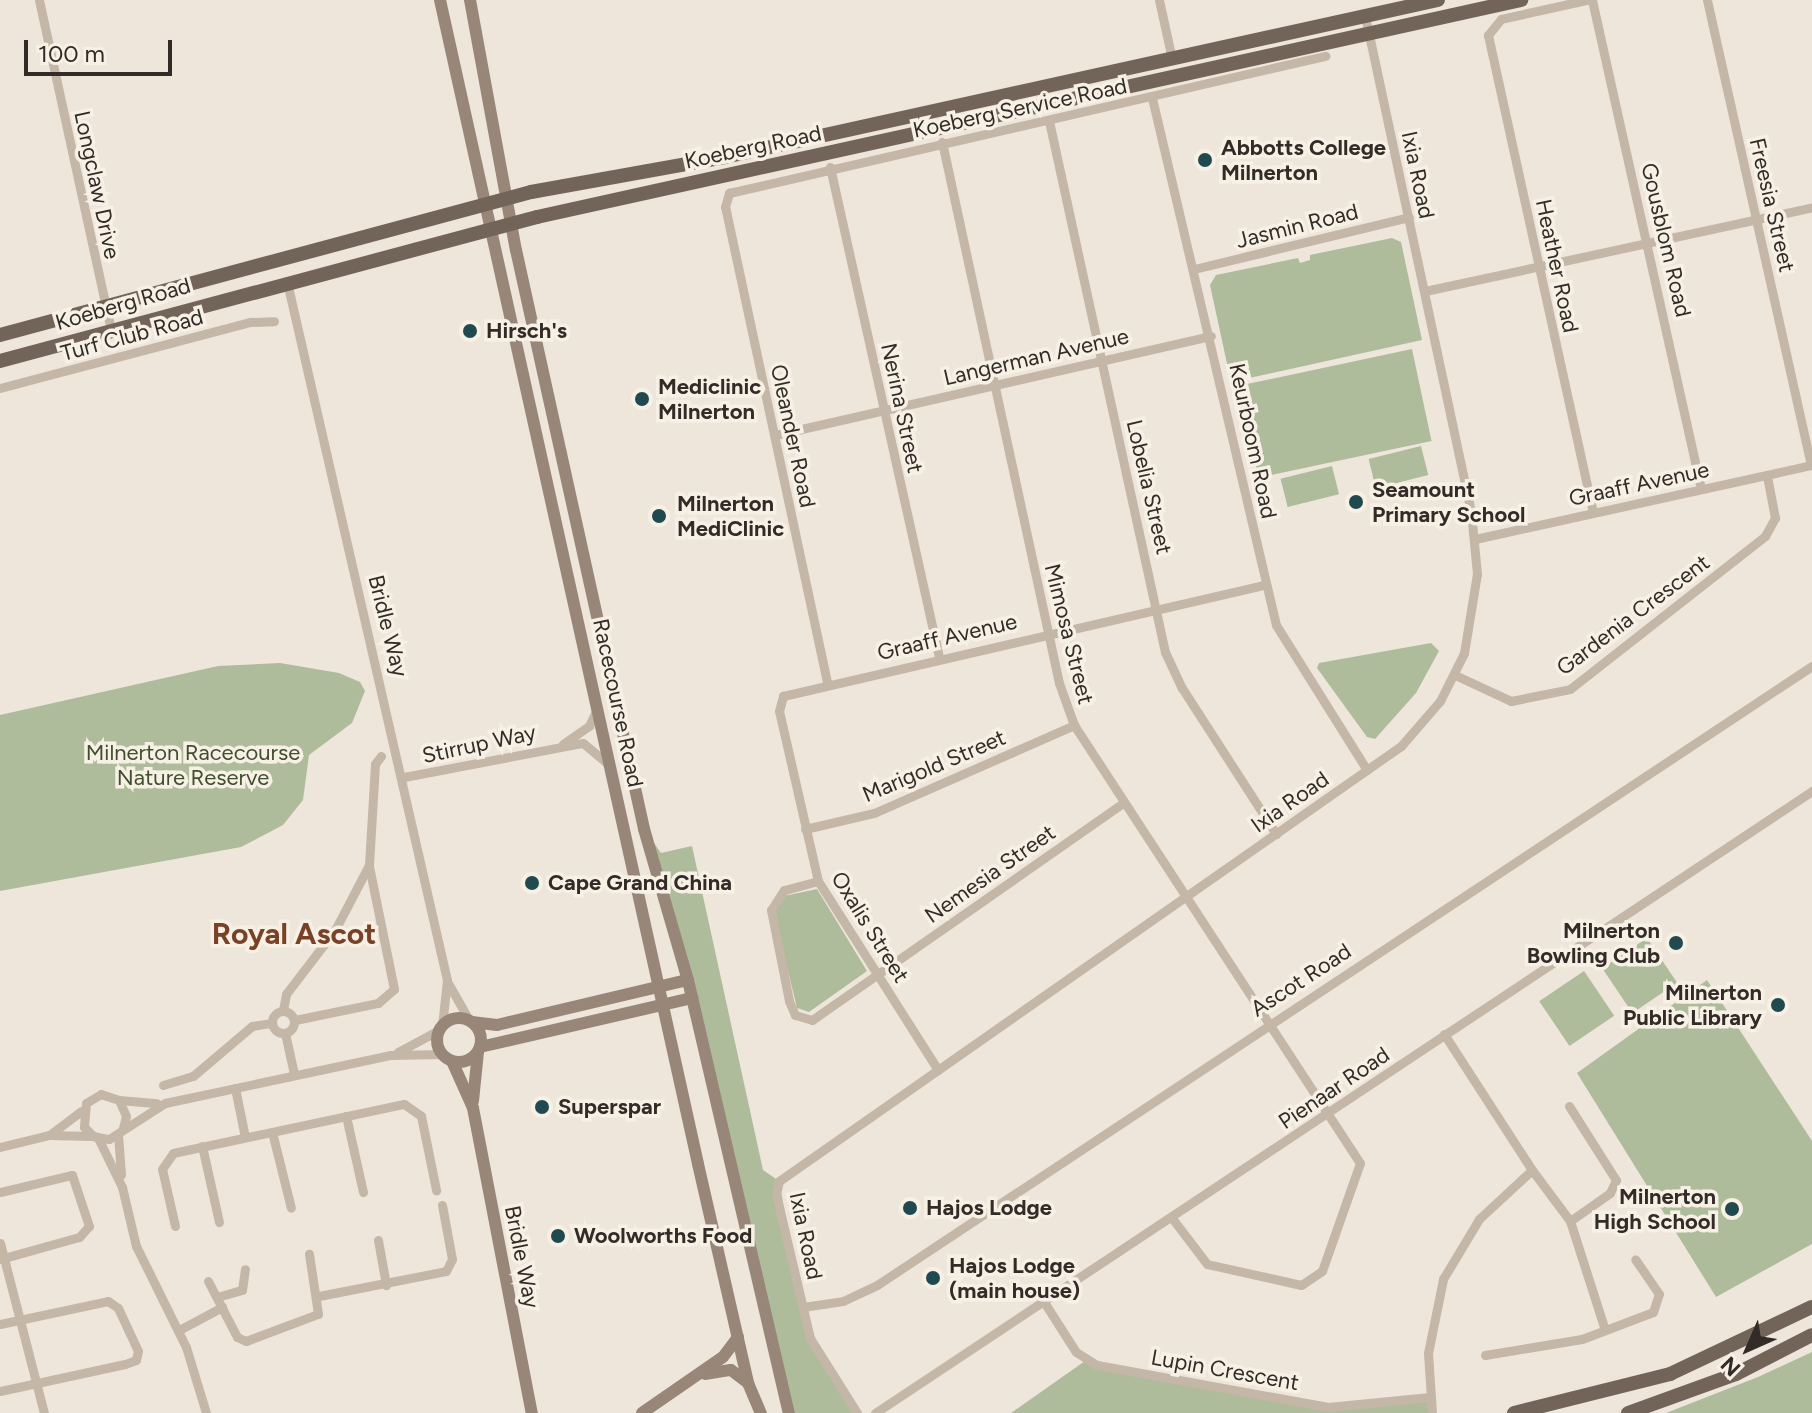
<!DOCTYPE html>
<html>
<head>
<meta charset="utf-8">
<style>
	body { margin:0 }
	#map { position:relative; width:1812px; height:1413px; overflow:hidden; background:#eee6da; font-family:Figtree,sans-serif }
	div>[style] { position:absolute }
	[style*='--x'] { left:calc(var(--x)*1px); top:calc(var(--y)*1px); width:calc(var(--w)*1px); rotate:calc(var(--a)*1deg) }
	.green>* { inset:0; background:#aebc9b; transform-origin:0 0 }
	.street>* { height:9px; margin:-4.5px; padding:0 4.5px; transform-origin:4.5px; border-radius:4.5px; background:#c5b7a7 }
	.street>.ring { margin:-4.5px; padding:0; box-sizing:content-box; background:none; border:9px solid #c5b7a7; border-radius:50% }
	.secondary>* { height:12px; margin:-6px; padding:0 6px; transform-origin:6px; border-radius:6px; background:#988779 }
	.secondary>.ring { margin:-6px; padding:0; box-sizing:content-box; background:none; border:12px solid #988779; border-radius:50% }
	.primary>* { height:14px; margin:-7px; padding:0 7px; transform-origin:7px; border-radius:7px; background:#736459 }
	.dots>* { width:22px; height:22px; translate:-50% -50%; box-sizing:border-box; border:4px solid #f7f0e5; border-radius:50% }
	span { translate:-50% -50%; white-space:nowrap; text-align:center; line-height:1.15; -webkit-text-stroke:7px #f7f0e5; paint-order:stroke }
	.street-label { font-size:22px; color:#322b27 }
	.poi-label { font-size:22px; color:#322b27; font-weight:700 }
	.left { translate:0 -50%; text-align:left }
	.right { translate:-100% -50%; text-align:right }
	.park-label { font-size:22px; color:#3f4e2d }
	.district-label { font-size:30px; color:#794228; font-weight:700 }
	.north { position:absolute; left:1708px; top:1309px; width:80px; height:80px; -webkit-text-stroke:6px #f7f0e5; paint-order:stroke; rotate:225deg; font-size:22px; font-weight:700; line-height:32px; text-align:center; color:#322b27 }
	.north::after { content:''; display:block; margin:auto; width:28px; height:36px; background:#322b27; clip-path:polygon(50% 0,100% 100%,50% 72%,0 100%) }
	.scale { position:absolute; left:24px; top:40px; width:148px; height:36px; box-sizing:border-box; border:4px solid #322b27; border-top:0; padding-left:10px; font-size:24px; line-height:28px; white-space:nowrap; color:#322b27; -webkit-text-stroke:6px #f7f0e5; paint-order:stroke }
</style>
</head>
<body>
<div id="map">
	<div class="green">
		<i style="clip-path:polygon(1392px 238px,1401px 242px,1422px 340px,1231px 382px,1210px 285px,1216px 275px,1298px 258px,1300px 263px,1310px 260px,1310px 255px)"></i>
		<i style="left:1412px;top:349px;width:94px;height:177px;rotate:78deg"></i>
		<i style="left:1421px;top:446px;width:30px;height:54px;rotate:76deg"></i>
		<i style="left:1332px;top:466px;width:29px;height:53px;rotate:76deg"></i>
		<i style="clip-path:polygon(1431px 643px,1439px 651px,1416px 693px,1375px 739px,1367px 737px,1317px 668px,1319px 663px)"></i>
		<i style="clip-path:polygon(280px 663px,339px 673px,360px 682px,365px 691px,352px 723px,309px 755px,303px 800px,283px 825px,241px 847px,0 891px,0 715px,218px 666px)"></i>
		<i style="clip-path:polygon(644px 829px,661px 853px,692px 846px,763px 1170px,779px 1181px,806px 1325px,857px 1413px,789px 1413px)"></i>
		<i style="clip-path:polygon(817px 889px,867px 971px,809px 1012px,797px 1008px,774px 914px,784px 896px)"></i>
		<i style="left:1647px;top:938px;width:54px;height:54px;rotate:56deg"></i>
		<i style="left:1584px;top:971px;width:54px;height:54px;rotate:56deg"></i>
		<i style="clip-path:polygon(1707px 980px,1812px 1141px,1812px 1244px,1716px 1297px,1577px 1073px)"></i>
		<i style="clip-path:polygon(1812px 1352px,1812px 1413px,1666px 1413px,1758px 1377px)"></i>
		<i style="clip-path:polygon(1085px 1361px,1329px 1407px,1430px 1397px,1432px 1413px,1011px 1413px)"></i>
	</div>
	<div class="street">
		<i style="--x:39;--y:0;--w:338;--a:77.7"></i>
		<i style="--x:1159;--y:0;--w:60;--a:77.6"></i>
		<i style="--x:1586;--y:0;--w:87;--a:167.4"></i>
		<i style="--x:1501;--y:19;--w:21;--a:129"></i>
		<i style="--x:1488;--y:35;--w:488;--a:77.6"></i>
		<i style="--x:1592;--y:0;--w:501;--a:77.43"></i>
		<i style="--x:1707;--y:0;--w:476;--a:77.4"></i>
		<i style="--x:1152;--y:98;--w:541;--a:76.76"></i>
		<i style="--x:1276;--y:625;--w:171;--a:57.9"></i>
		<i style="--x:1049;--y:121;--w:544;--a:77.68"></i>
		<i style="--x:1165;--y:652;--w:40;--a:65"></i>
		<i style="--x:1182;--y:688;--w:174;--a:57.2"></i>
		<i style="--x:942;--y:142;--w:554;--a:77.8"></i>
		<i style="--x:1059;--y:683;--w:45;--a:70.3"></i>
		<i style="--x:1074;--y:725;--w:523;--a:56.86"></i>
		<i style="--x:1360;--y:1163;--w:114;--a:109.4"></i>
		<i style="--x:1322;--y:1271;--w:25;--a:146"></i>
		<i style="--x:1301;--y:1285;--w:96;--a:-167.4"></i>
		<i style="--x:1207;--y:1264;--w:58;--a:-127.3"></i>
		<i style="--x:830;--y:167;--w:502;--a:77.46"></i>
		<i style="--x:1194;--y:269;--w:221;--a:-13.6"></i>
		<i style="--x:287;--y:282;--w:716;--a:77.09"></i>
		<i style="--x:447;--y:980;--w:46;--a:96.2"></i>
		<i style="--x:1425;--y:291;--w:396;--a:-12.2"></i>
		<i style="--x:0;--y:388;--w:259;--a:-14.8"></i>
		<i style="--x:250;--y:322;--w:24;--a:-2"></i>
		<i style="--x:775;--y:435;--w:447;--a:-12.8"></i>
		<i style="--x:1475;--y:539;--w:345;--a:-12.4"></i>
		<i style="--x:1455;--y:675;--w:62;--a:24.9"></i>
		<i style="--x:1511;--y:701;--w:60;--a:-11.5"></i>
		<i style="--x:1570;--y:689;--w:248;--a:-38.1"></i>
		<i style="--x:1765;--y:536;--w:21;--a:-61"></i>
		<i style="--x:1775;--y:518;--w:43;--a:-100.8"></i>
		<i style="--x:827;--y:682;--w:486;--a:-102.1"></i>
		<i style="--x:725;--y:207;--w:15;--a:-74"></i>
		<i style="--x:729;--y:193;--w:612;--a:-12.95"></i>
		<i style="--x:563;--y:744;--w:32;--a:-35"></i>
		<i style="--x:589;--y:726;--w:17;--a:-65"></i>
		<i style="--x:404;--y:777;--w:182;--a:-10.8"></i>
		<i style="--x:583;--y:743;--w:33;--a:40"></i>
		<i style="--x:805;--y:829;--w:71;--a:-13.1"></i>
		<i style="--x:874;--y:813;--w:219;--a:-23.7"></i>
		<i style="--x:818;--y:881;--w:35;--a:165"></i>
		<i style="--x:784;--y:890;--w:24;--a:123"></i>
		<i style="--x:771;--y:910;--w:93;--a:78.8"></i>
		<i style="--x:789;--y:1001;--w:15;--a:67"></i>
		<i style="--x:795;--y:1015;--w:18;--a:16"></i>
		<i style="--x:812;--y:1020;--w:379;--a:-34.9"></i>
		<i style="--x:448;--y:983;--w:43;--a:60.4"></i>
		<i style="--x:283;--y:1010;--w:16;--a:-79"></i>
		<i style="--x:286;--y:994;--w:81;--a:-52.6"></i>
		<i style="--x:335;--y:930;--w:73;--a:-62.4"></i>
		<i style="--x:369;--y:865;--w:101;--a:-86.6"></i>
		<i style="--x:375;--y:764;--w:10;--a:-53"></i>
		<i class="ring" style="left:272px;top:1011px;width:13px;height:13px"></i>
		<i style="--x:295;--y:1020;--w:85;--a:-11.6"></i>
		<i style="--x:378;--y:1003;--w:21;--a:-41"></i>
		<i style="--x:394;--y:989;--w:126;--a:-101.5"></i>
		<i style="--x:285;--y:1033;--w:42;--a:77.6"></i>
		<i style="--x:398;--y:1052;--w:47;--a:-28.2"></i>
		<i style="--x:938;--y:1070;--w:224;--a:-122.4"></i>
		<i style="--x:818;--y:881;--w:174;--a:-102.9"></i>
		<i style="--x:779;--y:711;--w:16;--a:-75"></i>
		<i style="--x:783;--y:696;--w:495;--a:-13"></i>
		<i style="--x:163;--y:1085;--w:31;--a:-17"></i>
		<i style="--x:193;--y:1076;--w:77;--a:-40.3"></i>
		<i style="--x:252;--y:1026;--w:20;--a:-9"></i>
		<i style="--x:235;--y:1088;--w:50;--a:78.5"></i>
		<i style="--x:119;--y:1100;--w:38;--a:5"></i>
		<i style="--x:1569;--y:1106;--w:88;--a:57.6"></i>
		<i style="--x:1616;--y:1180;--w:14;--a:115"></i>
		<i style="--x:1610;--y:1193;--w:49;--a:145"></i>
		<i style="--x:346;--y:1116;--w:78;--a:77.4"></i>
		<i style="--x:123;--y:1128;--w:12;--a:-76"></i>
		<i style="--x:126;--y:1116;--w:17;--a:-114"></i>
		<i style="--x:119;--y:1100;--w:19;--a:-162"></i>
		<i style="--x:101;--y:1094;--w:17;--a:149"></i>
		<i style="--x:86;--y:1103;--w:24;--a:95"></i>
		<i style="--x:84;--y:1127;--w:13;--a:45"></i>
		<i style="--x:93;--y:1136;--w:16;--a:11"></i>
		<i style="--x:109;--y:1139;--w:67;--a:-32.7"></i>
		<i style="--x:165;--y:1103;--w:231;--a:-12"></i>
		<i style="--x:391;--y:1055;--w:52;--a:-1.1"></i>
		<i style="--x:272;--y:1132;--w:78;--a:76"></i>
		<i style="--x:52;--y:1133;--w:36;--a:-37"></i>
		<i style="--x:118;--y:1134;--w:41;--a:85.8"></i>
		<i style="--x:98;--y:1138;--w:55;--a:63.9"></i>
		<i style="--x:122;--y:1187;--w:61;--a:76.7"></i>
		<i style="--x:136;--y:1246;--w:113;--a:63.7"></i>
		<i style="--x:186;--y:1347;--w:69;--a:73.1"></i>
		<i style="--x:202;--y:1146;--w:78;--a:77.4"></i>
		<i style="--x:0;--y:1147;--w:50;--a:-13.8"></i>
		<i style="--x:49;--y:1135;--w:42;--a:1.4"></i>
		<i style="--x:1532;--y:1170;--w:64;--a:53.3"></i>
		<i style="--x:1570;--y:1221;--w:114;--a:72.2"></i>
		<i style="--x:0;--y:1192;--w:74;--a:-13.3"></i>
		<i style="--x:72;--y:1175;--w:54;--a:71.6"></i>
		<i style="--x:89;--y:1226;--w:15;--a:132"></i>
		<i style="--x:79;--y:1237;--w:82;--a:164.4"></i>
		<i style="--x:175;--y:1226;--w:58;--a:-102.8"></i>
		<i style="--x:162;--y:1169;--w:19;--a:-55"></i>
		<i style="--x:173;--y:1153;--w:236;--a:-12"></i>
		<i style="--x:404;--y:1104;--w:21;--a:35"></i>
		<i style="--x:421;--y:1116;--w:76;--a:78.5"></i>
		<i style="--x:378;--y:1240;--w:46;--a:79.9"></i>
		<i style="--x:0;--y:1243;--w:176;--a:75.5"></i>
		<i style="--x:208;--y:1281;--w:63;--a:62.6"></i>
		<i style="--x:237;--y:1337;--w:10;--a:24"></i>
		<i style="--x:246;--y:1341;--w:77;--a:-20.6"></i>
		<i style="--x:318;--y:1314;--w:61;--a:-98.5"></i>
		<i style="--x:319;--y:1296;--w:129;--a:-11.1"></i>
		<i style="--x:446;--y:1271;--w:13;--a:-63"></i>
		<i style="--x:452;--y:1259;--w:55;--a:-100.5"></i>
		<i style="--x:217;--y:1297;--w:26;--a:-16"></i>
		<i style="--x:242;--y:1290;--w:21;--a:-82"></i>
		<i style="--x:1044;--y:1302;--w:59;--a:57.4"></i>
		<i style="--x:1076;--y:1352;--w:25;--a:32"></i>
		<i style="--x:1097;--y:1365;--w:235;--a:10.3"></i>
		<i style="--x:1328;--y:1407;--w:102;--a:-5.6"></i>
		<i style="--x:803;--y:1307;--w:40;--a:-8.5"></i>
		<i style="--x:843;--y:1301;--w:38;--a:-25"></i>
		<i style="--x:877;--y:1285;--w:1121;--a:-33.51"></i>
		<i style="--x:0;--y:1324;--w:110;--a:-12"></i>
		<i style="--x:108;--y:1301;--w:12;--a:35"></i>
		<i style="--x:118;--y:1308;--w:47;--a:65.1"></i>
		<i style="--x:138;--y:1351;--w:9;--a:103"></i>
		<i style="--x:136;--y:1360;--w:12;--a:160"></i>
		<i style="--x:125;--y:1364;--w:128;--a:167.8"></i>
		<i style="--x:179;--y:1330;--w:49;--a:-28.1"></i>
		<i style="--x:1485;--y:1355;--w:98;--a:-9.4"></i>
		<i style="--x:1582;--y:1339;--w:76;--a:-20.8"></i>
		<i style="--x:1653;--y:1312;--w:19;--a:-72"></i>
		<i style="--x:1659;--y:1294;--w:42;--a:-124.4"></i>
		<i style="--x:857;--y:1413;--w:89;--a:-122.1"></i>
		<i style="--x:810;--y:1338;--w:148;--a:-103.3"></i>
		<i style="--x:776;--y:1194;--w:13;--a:-77"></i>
		<i style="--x:779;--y:1181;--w:759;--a:-34.97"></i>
		<i style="--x:1401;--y:746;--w:60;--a:-49.1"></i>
		<i style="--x:1440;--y:701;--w:54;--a:-63.4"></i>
		<i style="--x:1464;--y:653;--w:80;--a:-80.7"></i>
		<i style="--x:1477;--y:574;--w:62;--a:-95.5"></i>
		<i style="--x:1471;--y:512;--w:507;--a:-102.06"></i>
		<i style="--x:875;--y:1413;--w:1125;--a:-33.58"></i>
		<i style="--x:1432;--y:1413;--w:60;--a:-93.8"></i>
		<i style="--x:1428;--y:1353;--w:76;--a:-78.5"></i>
		<i style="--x:1443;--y:1279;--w:70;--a:-59"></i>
		<i style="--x:1479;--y:1219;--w:72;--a:-42.8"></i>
		<i style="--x:1532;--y:1170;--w:162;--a:-122.9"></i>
	</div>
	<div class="secondary">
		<i style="--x:440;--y:0;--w:1192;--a:77.5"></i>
		<i style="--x:698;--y:1164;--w:225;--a:77.1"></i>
		<i style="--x:748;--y:1383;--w:33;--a:67"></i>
		<i style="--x:470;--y:0;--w:254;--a:79.6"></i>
		<i style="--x:516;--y:250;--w:593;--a:77.53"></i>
		<i style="--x:644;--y:829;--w:157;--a:73.8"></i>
		<i style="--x:688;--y:980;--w:445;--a:76.9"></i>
		<i class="ring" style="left:437px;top:1018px;width:32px;height:32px"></i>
		<i style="--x:472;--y:1022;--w:25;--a:7"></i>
		<i style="--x:497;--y:1025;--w:196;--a:-13.3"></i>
		<i style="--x:480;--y:1047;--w:218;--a:-13"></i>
		<i style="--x:452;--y:1061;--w:51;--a:65.9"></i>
		<i style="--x:473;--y:1108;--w:311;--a:79.1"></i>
		<i style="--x:473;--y:1101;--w:49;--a:-84.2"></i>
		<i style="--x:705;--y:1374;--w:26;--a:-9"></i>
		<i style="--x:731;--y:1370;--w:21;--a:37"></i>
		<i style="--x:642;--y:1413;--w:98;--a:-34.7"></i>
		<i style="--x:723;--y:1357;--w:25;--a:-53"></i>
	</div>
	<div class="primary">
		<i style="--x:0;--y:335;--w:550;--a:-15.07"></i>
		<i style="--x:531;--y:192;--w:197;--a:-10.2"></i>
		<i style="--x:725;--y:157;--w:730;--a:-12.42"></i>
		<i style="--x:0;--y:361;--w:556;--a:-15.01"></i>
		<i style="--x:537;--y:217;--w:1008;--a:-12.44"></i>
		<i style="--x:1514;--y:1413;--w:161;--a:-14"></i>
		<i style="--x:1670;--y:1374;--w:157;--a:-25.3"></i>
		<i style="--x:1628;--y:1413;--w:115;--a:-19.9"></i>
		<i style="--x:1736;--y:1374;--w:85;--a:-27.2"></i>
	</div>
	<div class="dots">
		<i style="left:1205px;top:160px;background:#214950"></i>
		<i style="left:470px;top:331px;background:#214950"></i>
		<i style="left:642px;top:399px;background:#214950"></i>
		<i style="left:1356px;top:502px;background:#214950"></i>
		<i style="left:659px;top:516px;background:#214950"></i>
		<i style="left:532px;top:883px;background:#214950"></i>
		<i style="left:1676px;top:943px;background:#214950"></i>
		<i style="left:1778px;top:1005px;background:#214950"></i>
		<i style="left:542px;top:1107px;background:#214950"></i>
		<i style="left:910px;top:1208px;background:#214950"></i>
		<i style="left:1732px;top:1209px;background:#214950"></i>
		<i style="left:558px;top:1236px;background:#214950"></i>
		<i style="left:933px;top:1278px;background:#214950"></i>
	</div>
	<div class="street-label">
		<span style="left:1020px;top:108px;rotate:-12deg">Koeberg Service Road</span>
		<span style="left:753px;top:147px;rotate:-12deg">Koeberg Road</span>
		<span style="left:1418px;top:175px;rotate:78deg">Ixia Road</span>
		<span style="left:97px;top:185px;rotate:78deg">Longclaw Drive</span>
		<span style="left:1772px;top:205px;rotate:77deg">Freesia Street</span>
		<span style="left:1297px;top:226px;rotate:-14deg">Jasmin Road</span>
		<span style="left:1666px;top:240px;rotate:77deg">Gousblom Road</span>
		<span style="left:1557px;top:266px;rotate:78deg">Heather Road</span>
		<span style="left:123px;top:304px;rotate:-16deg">Koeberg Road</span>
		<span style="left:132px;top:335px;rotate:-15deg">Turf Club Road</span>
		<span style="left:1036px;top:357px;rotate:-13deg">Langerman Avenue</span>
		<span style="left:902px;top:408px;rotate:78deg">Nerina Street</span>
		<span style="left:793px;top:436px;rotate:78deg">Oleander Road</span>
		<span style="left:1253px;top:441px;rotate:78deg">Keurboom Road</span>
		<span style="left:1639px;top:484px;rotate:-12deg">Graaff Avenue</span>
		<span style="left:1149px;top:487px;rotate:77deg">Lobelia Street</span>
		<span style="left:1633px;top:615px;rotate:-37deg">Gardenia Crescent</span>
		<span style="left:388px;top:626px;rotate:76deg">Bridle Way</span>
		<span style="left:1069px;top:634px;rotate:76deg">Mimosa Street</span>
		<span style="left:947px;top:637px;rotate:-13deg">Graaff Avenue</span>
		<span style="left:618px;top:703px;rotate:78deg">Racecourse Road</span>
		<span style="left:479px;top:744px;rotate:-12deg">Stirrup Way</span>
		<span style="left:934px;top:766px;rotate:-23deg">Marigold Street</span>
		<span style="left:1290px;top:802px;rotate:-35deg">Ixia Road</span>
		<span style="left:990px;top:874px;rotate:-35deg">Nemesia Street</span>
		<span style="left:870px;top:927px;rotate:58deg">Oxalis Street</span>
		<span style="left:1301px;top:980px;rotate:-33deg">Ascot Road</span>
		<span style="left:1334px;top:1088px;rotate:-34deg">Pienaar Road</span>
		<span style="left:806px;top:1236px;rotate:78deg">Ixia Road</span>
		<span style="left:522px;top:1257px;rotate:79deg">Bridle Way</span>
		<span style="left:1225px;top:1370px;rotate:10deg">Lupin Crescent</span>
	</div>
	<div class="poi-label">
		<span class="left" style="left:1221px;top:160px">Abbotts College<br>Milnerton</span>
		<span class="left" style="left:486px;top:331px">Hirsch's</span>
		<span class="left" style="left:658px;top:399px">Mediclinic<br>Milnerton</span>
		<span class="left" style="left:1372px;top:502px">Seamount<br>Primary School</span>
		<span class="left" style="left:677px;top:516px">Milnerton<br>MediClinic</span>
		<span class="left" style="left:548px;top:883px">Cape Grand China</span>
		<span class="right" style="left:1660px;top:943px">Milnerton<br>Bowling Club</span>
		<span class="right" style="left:1762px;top:1005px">Milnerton<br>Public Library</span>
		<span class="left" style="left:558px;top:1107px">Superspar</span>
		<span class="right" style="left:1716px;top:1209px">Milnerton<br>High School</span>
		<span class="left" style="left:926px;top:1208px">Hajos Lodge</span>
		<span class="left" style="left:574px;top:1236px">Woolworths Food</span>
		<span class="left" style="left:949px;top:1278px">Hajos Lodge<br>(main house)</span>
	</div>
	<div class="park-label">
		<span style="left:193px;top:765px">Milnerton Racecourse<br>Nature Reserve</span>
	</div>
	<div class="district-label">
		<span style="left:294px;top:934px">Royal Ascot</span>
	</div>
	<div class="north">N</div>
	<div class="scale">100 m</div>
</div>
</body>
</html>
